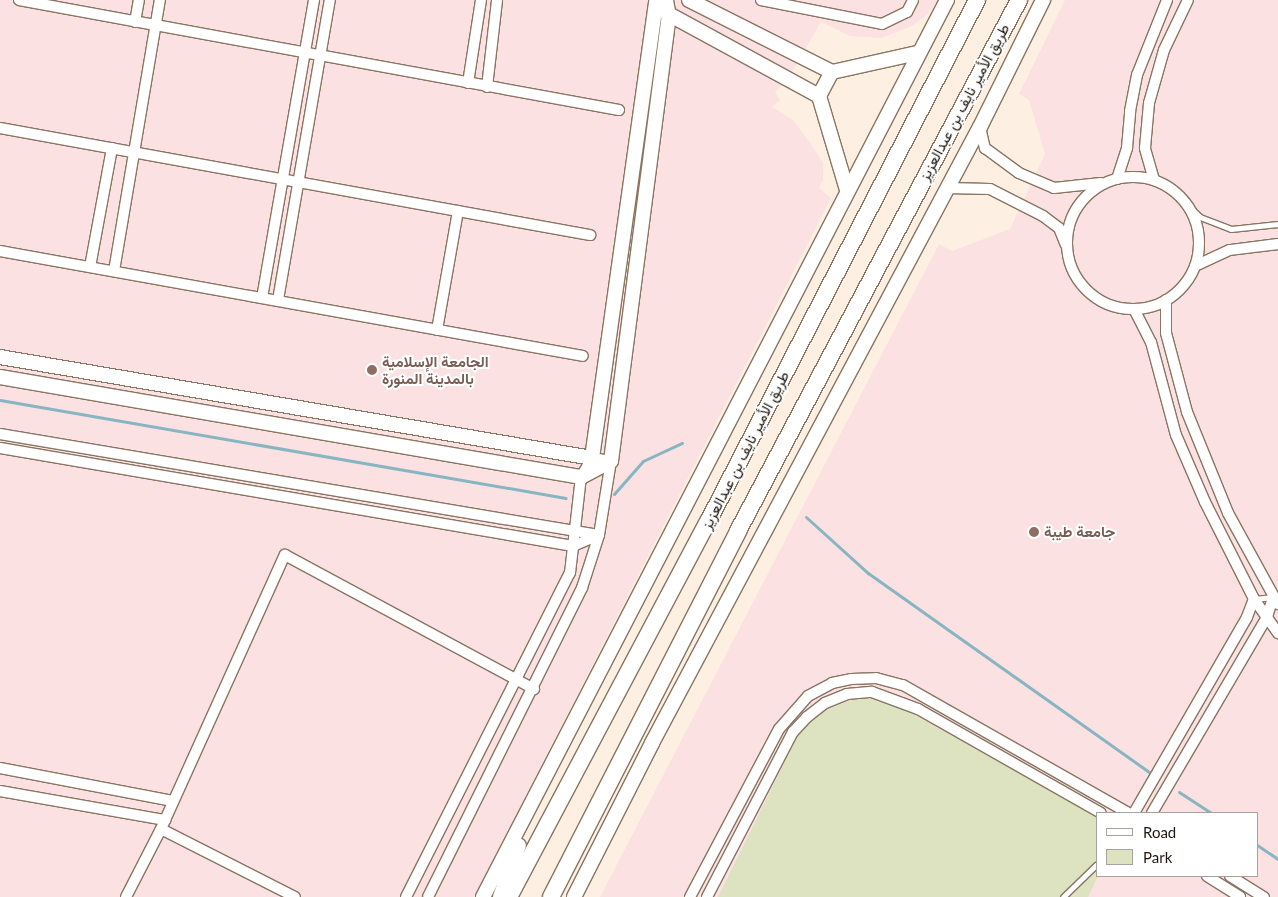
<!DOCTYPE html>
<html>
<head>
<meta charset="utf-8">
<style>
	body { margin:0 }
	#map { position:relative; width:1278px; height:897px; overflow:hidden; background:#fdf0e3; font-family:Lato,Vazirmatn,sans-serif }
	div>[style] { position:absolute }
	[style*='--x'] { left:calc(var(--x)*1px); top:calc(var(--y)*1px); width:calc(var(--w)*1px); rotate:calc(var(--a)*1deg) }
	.education>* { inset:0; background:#fce1e2 }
	.green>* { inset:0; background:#dde2c0 }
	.stream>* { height:3px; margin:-1.5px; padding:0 1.5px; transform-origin:1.5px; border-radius:1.5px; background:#87b5c2 }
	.roads { filter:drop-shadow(1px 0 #887562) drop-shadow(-1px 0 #887562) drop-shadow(0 1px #887562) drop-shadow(0 -1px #887562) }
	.service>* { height:5px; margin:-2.5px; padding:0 2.5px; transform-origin:2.5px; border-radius:2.5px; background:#fff }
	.minor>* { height:10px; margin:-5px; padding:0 5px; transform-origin:5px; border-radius:5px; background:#fff }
	.minor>.ring { margin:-5px; padding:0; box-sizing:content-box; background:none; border:10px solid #fff; border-radius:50% }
	.secondary>* { height:14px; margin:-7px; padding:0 7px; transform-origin:7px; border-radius:7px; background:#fff }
	.trunk>* { height:16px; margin:-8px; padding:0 8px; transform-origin:8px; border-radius:8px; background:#fff }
	.dots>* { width:14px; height:14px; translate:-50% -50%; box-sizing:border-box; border:2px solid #fff; border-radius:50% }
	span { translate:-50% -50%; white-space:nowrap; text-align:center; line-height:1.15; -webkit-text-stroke:4px #fff; paint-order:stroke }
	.street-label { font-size:15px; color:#201810 }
	.education-label { font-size:15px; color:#785e54; font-weight:700 }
	.left { translate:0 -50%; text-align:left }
	.legend { position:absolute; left:1096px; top:812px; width:162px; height:65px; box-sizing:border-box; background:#fff; border:1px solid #a6a39f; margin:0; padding:6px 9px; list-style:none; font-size:15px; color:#201810 }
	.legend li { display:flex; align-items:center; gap:10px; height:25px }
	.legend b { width:25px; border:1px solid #a6a39f }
</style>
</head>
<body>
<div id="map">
	<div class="education">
		<i style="clip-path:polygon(0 0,937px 0,928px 14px,912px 26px,881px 38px,850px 36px,821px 22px,788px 79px,775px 92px,780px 100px,772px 107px,793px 120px,811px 144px,823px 163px,823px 180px,819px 188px,831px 198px,474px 897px,0 897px)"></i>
		<i style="clip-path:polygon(evenodd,1065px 0,1278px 0,1278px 897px,600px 897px,939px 244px,952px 251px,1010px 229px,1045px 154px,1029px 100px,1019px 94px,1065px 0,1097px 813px,1257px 813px,1257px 876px,1097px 876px,1097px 813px)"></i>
	</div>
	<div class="green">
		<i style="clip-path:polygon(869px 695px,890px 701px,1097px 817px,1098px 876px,1088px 897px,718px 897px,798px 735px,826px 708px)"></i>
	</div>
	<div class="stream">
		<i style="--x:0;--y:400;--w:574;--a:9.82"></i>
		<i style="--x:614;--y:494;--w:44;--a:-48.7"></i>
		<i style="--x:643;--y:461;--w:43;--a:-24.8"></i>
		<i style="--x:806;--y:517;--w:84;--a:42.1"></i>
		<i style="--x:868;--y:573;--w:346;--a:35.3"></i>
		<i style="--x:1179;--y:792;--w:38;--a:33"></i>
		<i style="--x:1257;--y:845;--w:25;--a:34"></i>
	</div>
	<div class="roads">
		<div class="service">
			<i style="--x:1184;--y:202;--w:22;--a:43"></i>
			<i style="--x:1200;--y:217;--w:33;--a:21"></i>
			<i style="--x:1231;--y:229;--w:47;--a:-6.1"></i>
			<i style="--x:1254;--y:599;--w:19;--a:-6"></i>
			<i style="--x:1063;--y:897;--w:47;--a:-44.1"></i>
		</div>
		<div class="minor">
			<i style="--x:19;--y:0;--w:610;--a:10.39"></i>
			<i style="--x:761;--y:0;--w:123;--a:11.2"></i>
			<i style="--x:882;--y:24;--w:28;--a:-26"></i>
			<i style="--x:907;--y:12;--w:13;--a:-63"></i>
			<i style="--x:135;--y:22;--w:22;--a:-80"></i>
			<i style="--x:468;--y:83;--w:84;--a:-81.1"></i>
			<i style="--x:487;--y:87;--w:88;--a:-83.4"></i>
			<i style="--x:980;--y:127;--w:22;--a:77"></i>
			<i style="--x:985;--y:148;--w:42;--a:36.3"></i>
			<i style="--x:1019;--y:173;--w:38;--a:23"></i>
			<i style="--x:1054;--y:188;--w:47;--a:-6.1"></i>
			<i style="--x:0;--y:128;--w:600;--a:10.28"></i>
			<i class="ring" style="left:1067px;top:177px;width:122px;height:122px"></i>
			<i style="--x:1117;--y:179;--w:33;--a:-72"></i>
			<i style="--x:1127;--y:148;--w:37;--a:-85"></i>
			<i style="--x:1130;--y:111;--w:37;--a:-79"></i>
			<i style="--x:1137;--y:75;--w:81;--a:-68.2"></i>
			<i style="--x:1154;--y:180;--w:33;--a:-106"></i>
			<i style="--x:1145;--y:148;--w:45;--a:-84.9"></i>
			<i style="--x:1149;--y:103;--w:55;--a:-74.2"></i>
			<i style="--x:1164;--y:50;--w:55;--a:-64.4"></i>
			<i style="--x:947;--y:188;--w:43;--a:1.3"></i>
			<i style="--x:990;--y:189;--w:59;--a:27"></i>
			<i style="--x:1043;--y:216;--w:20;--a:37"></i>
			<i style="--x:1059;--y:228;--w:18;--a:68"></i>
			<i style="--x:0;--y:251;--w:592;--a:10.21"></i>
			<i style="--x:1195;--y:266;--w:38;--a:-25"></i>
			<i style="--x:1230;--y:250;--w:48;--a:-7.1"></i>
			<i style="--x:90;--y:267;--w:121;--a:-79.5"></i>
			<i style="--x:114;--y:271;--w:275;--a:-80.4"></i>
			<i style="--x:262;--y:298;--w:303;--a:-80.1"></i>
			<i style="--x:278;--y:300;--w:304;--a:-80.2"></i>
			<i style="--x:1166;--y:300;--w:33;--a:90"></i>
			<i style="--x:1166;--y:333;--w:82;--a:75.1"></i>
			<i style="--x:1187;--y:412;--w:109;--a:67.9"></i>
			<i style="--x:1228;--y:513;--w:104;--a:61.2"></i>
			<i style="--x:1134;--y:309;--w:37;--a:63"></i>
			<i style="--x:1151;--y:342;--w:96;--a:75"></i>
			<i style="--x:1176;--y:435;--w:73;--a:66.6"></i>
			<i style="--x:1205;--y:502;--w:109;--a:63.2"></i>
			<i style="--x:1254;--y:599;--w:42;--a:54.8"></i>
			<i style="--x:437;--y:330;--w:121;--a:-80"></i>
			<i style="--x:0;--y:434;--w:607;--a:9.57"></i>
			<i style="--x:599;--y:535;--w:28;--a:157"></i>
			<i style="--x:573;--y:546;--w:581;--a:-170.29"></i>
			<i style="--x:0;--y:768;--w:176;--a:10.8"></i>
			<i style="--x:0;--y:791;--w:168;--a:10"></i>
			<i style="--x:1134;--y:813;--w:226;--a:-60"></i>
			<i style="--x:1247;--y:617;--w:19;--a:-69"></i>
			<i style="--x:1152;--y:813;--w:227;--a:-59.6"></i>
			<i style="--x:1267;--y:617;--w:21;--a:-73"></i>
			<i style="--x:161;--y:829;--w:150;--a:26.9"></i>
			<i style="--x:1207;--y:876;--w:39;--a:32"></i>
			<i style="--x:1230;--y:876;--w:40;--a:32"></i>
			<i style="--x:126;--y:897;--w:76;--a:-62.8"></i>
			<i style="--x:161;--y:829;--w:301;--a:-65.7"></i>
			<i style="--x:285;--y:555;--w:283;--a:28.3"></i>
			<i style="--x:406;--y:897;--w:363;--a:-63.2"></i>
			<i style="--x:570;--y:573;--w:97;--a:-83.5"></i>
			<i style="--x:581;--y:477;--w:22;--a:-60"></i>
			<i style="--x:592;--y:458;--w:19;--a:9"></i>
			<i style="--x:611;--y:461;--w:75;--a:99.2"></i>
			<i style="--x:599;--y:535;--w:56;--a:107.8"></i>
			<i style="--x:582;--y:588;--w:345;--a:116.5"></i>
			<i style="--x:690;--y:897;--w:190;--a:-62.1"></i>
			<i style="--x:779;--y:729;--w:44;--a:-48.7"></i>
			<i style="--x:808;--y:696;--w:27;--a:-28"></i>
			<i style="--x:832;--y:683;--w:19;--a:-12"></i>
			<i style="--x:851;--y:679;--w:25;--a:-2"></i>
			<i style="--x:876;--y:678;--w:28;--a:15"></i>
			<i style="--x:903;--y:685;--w:259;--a:29.6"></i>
			<i style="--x:707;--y:897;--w:186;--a:-62.5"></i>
			<i style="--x:793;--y:732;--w:21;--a:-47"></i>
			<i style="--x:807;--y:717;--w:23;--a:-38"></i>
			<i style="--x:825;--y:703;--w:24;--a:-22"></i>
			<i style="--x:847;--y:694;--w:25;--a:-5"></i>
			<i style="--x:872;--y:692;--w:49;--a:20.3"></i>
			<i style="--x:918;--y:709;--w:210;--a:29.6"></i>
		</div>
		<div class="secondary">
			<i style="--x:689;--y:0;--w:160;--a:26.7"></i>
			<i style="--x:832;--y:72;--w:88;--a:-12.5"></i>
			<i style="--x:663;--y:11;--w:178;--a:28.6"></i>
			<i style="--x:819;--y:96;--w:98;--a:73.4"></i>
			<i style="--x:819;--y:96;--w:27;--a:-62"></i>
			<i style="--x:0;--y:357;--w:601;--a:9.68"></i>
			<i style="--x:592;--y:458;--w:462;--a:-82"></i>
			<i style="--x:0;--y:377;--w:590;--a:9.77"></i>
			<i style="--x:581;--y:477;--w:34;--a:-28"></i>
			<i style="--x:611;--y:461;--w:449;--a:-82.6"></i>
			<i style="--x:669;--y:16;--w:16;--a:-101"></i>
			<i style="--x:483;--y:897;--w:1010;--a:-62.65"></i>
			<i style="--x:500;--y:897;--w:55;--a:-69.9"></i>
			<i style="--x:574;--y:897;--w:173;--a:-63.1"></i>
			<i style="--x:652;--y:743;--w:698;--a:-61.97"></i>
			<i style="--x:980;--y:127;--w:142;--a:-63.6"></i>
		</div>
		<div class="trunk">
			<i style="--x:509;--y:897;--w:427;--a:-62.1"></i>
			<i style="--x:709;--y:520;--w:585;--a:-62.73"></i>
			<i style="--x:551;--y:897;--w:411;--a:-62.9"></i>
			<i style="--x:738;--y:531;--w:601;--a:-62.11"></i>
		</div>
	</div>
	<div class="dots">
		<i style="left:372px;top:370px;background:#8d6e63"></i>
		<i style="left:1034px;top:532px;background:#8d6e63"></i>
	</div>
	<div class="street-label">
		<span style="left:964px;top:102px;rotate:-62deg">طريق الأمير نايف بن عبدالعزيز</span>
		<span style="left:745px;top:450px;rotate:-63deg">طريق الأمير نايف بن عبدالعزيز</span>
	</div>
	<div class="education-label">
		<span class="left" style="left:382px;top:370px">الجامعة الإسلامية<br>بالمدينة المنورة</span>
		<span class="left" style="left:1044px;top:532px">جامعة طيبة</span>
	</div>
	<ul class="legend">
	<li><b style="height:6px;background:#fff"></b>Road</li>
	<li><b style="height:14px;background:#dde2c0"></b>Park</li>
	</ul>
</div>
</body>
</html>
